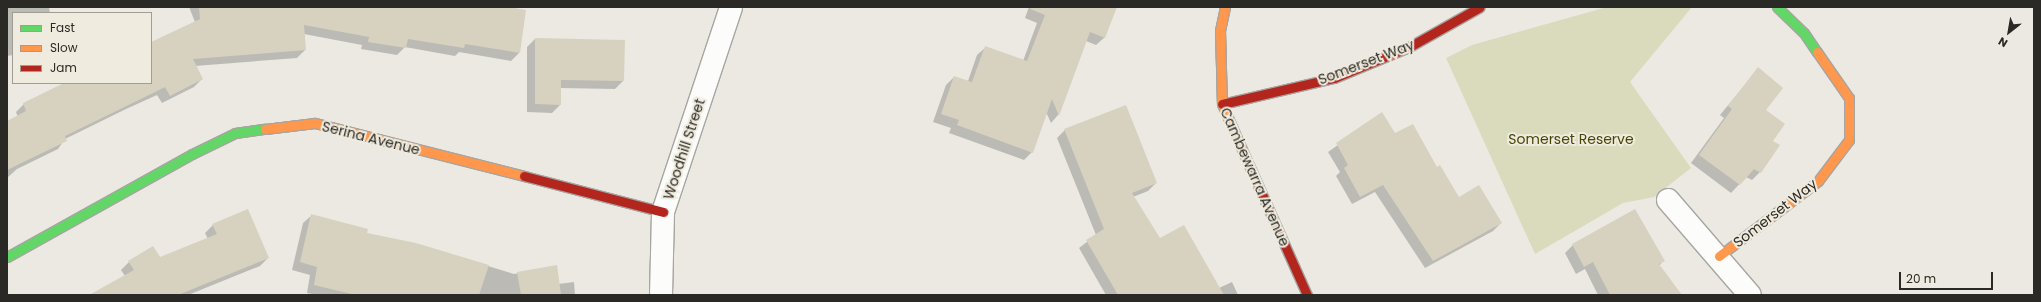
<!DOCTYPE html>
<html>
<head>
<meta charset="utf-8">
<style>
	body { margin:0 }
	#map { position:relative; width:2041px; height:302px; overflow:hidden; background:#ebe9e2; font-family:Poppins,sans-serif }
	div>[style] { position:absolute }
	[style*='--x'] { left:calc(var(--x)*1px); top:calc(var(--y)*1px); width:calc(var(--w)*1px); rotate:calc(var(--a)*1deg) }
	.green>* { inset:0; background:#dadbbd }
	.shadow>* { inset:0; background:#0003 }
	.building>* { inset:0; background:#d7d2bf }
	.roads { filter:drop-shadow(1px 0 #a7a5a1) drop-shadow(-1px 0 #a7a5a1) drop-shadow(0 1px #a7a5a1) drop-shadow(0 -1px #a7a5a1) }
	.street>* { height:22px; margin:-11px; padding:0 11px; transform-origin:11px; border-radius:11px; background:#fcfcfb }
	.fast>* { height:9px; margin:-4.5px; padding:0 4.5px; transform-origin:4.5px; border-radius:4.5px; background:#63d668 }
	.slow>* { height:9px; margin:-4.5px; padding:0 4.5px; transform-origin:4.5px; border-radius:4.5px; background:#ff974d }
	.jam>* { height:9px; margin:-4.5px; padding:0 4.5px; transform-origin:4.5px; border-radius:4.5px; background:#b3261e }
	span { translate:-50% -50%; white-space:nowrap; text-align:center; line-height:1.15; -webkit-text-stroke:4px #efebde; paint-order:stroke }
	.street-label { font-size:14px; color:#2b2925 }
	.park-label { font-size:14px; color:#454604 }
	.frame { position:absolute; inset:0; border:8px solid #2b2925; pointer-events:none }
	.legend { position:absolute; left:12px; top:12px; width:140px; height:72px; box-sizing:border-box; background:#efebde; border:1px solid #a19d94; margin:0; padding:5px 7px; list-style:none; font-size:12px; color:#2b2925 }
	.legend li { display:flex; align-items:center; gap:8px; height:20px }
	.legend b { width:20px; border:1px solid #a19d94 }
	.north { position:absolute; left:1989px; top:12px; width:40px; height:40px; -webkit-text-stroke:3px #efebde; paint-order:stroke; rotate:211deg; font-size:11px; font-weight:700; line-height:16px; text-align:center; color:#2b2925 }
	.north::after { content:''; display:block; margin:auto; width:14px; height:18px; background:#2b2925; clip-path:polygon(50% 0,100% 100%,50% 72%,0 100%) }
	.scale { position:absolute; left:1899px; top:272px; width:94px; height:18px; box-sizing:border-box; border:2px solid #2b2925; border-top:0; padding-left:5px; font-size:12px; line-height:14px; white-space:nowrap; color:#2b2925; -webkit-text-stroke:3px #efebde; paint-order:stroke }
</style>
</head>
<body>
<div id="map">
	<div class="green">
		<i style="clip-path:polygon(1607px 7px,1692px 7px,1630px 82px,1691px 168px,1654px 197px,1623px 203px,1535px 254px,1446px 58px,1472px 45px)"></i>
	</div>
	<div class="shadow">
		<i style="clip-path:polygon(7px 7px,49px 7px,50px 13px,13px 13px,13px 55px,7px 56px)"></i>
		<i style="clip-path:polygon(189px 7px,503px 7px,519px 53px,511px 61px,459px 52px,455px 56px,405px 47px,397px 55px,361px 49px,362px 45px,304px 34px,305px 50px,297px 58px,195px 66px,202px 79px,194px 87px,162px 103px,157px 95px,126px 109px,65px 139px,58px 149px,17px 169px,7px 178px,7px 122px,18px 117px,16px 112px,24px 104px,67px 83px,151px 83px,151px 43px,195px 22px)"></i>
		<i style="clip-path:polygon(1029px 7px,1115px 7px,1105px 37px,1096px 45px,1086px 41px,1058px 115px,1051px 123px,1046px 112px,1032px 152px,1024px 160px,949px 133px,951px 128px,933px 122px,946px 85px,954px 77px,968px 81px,977px 55px,986px 47px,1023px 61px,1037px 23px,1025px 18px)"></i>
		<i style="clip-path:polygon(535px 39px,623px 81px,615px 89px,560px 88px,560px 105px,552px 113px,527px 112px,527px 47px)"></i>
		<i style="clip-path:polygon(1758px 69px,1772px 141px,1760px 172px,1752px 180px,1746px 177px,1731px 193px,1691px 163px,1724px 118px,1720px 115px)"></i>
		<i style="clip-path:polygon(1382px 114px,1394px 135px,1436px 169px,1458px 198px,1501px 223px,1493px 231px,1425px 268px,1375px 192px,1352px 204px,1336px 176px,1340px 172px,1328px 152px)"></i>
		<i style="clip-path:polygon(1065px 130px,1156px 183px,1148px 191px,1133px 197px,1160px 239px,1219px 288px,1232px 282px,1238px 295px,1106px 295px,1079px 248px,1096px 235px,1057px 138px)"></i>
		<i style="clip-path:polygon(311px 216px,366px 234px,416px 244px,514px 274px,556px 266px,558px 284px,574px 282px,575px 295px,317px 295px,307px 293px,310px 275px,292px 270px,303px 223px)"></i>
		<i style="clip-path:polygon(213px 225px,268px 258px,260px 266px,188px 295px,91px 295px,125px 276px,121px 270px,129px 262px,159px 259px,208px 239px,205px 233px)"></i>
		<i style="clip-path:polygon(1573px 245px,1663px 261px,1659px 266px,1680px 295px,1598px 295px,1585px 269px,1576px 274px,1565px 253px)"></i>
	</div>
	<div class="building">
		<i style="clip-path:polygon(199px 7px,509px 7px,526px 10px,520px 53px,465px 44px,464px 48px,408px 39px,406px 48px,368px 42px,369px 37px,304px 25px,306px 50px,193px 59px,203px 79px,170px 96px,165px 87px,151px 94px,65px 136px,67px 141px,7px 170px,7px 121px,26px 111px,23px 103px,64px 83px,151px 83px,151px 42px,200px 19px)"></i>
		<i style="clip-path:polygon(1031px 7px,1117px 7px,1105px 38px,1090px 32px,1059px 116px,1052px 99px,1033px 153px,957px 125px,959px 120px,941px 114px,954px 76px,972px 82px,985px 46px,1027px 61px,1045px 15px,1030px 9px)"></i>
		<i style="clip-path:polygon(535px 38px,625px 40px,624px 81px,561px 80px,561px 105px,535px 104px)"></i>
		<i style="clip-path:polygon(1758px 67px,1783px 88px,1766px 110px,1785px 124px,1773px 141px,1780px 145px,1761px 173px,1754px 169px,1740px 185px,1699px 155px,1732px 109px,1728px 106px)"></i>
		<i style="clip-path:polygon(1126px 105px,1157px 183px,1132px 193px,1160px 238px,1184px 225px,1224px 295px,1118px 295px,1086px 240px,1104px 229px,1064px 129px)"></i>
		<i style="clip-path:polygon(1382px 112px,1395px 133px,1413px 124px,1437px 167px,1440px 165px,1459px 197px,1479px 185px,1502px 223px,1433px 261px,1383px 185px,1360px 197px,1344px 168px,1348px 165px,1336px 143px)"></i>
		<i style="clip-path:polygon(248px 209px,269px 258px,178px 295px,89px 295px,134px 270px,128px 261px,153px 246px,160px 257px,217px 234px,212px 224px)"></i>
		<i style="clip-path:polygon(1635px 209px,1665px 261px,1659px 264px,1682px 295px,1610px 295px,1593px 262px,1584px 267px,1572px 244px)"></i>
		<i style="clip-path:polygon(311px 214px,368px 229px,367px 233px,416px 243px,489px 265px,479px 295px,356px 295px,314px 285px,317px 267px,300px 262px)"></i>
		<i style="clip-path:polygon(557px 265px,561px 295px,521px 295px,517px 272px)"></i>
	</div>
	<div class="roads">
		<div class="street">
			<i style="--x:1668;--y:200;--w:125;--a:49.2"></i>
			<i style="--x:661;--y:295;--w:83;--a:-88.6"></i>
			<i style="--x:663;--y:212;--w:216;--a:-71.6"></i>
		</div>
		<div class="fast">
			<i style="--x:1777;--y:7;--w:37;--a:44"></i>
			<i style="--x:1804;--y:33;--w:23;--a:56"></i>
			<i style="--x:7;--y:257;--w:212;--a:-29.1"></i>
			<i style="--x:192;--y:154;--w:48;--a:-26"></i>
			<i style="--x:235;--y:133;--w:30;--a:-8"></i>
		</div>
		<div class="slow">
			<i style="--x:1225;--y:7;--w:24;--a:102"></i>
			<i style="--x:1220;--y:30;--w:74;--a:88.5"></i>
			<i style="--x:1222;--y:104;--w:64;--a:66.2"></i>
			<i style="--x:265;--y:129;--w:50;--a:-6.8"></i>
			<i style="--x:315;--y:123;--w:216;--a:14.2"></i>
			<i style="--x:1719;--y:256;--w:124;--a:-37.1"></i>
			<i style="--x:1818;--y:181;--w:51;--a:-52.9"></i>
			<i style="--x:1849;--y:140;--w:42;--a:-90"></i>
			<i style="--x:1849;--y:98;--w:56;--a:-124.8"></i>
		</div>
		<div class="jam">
			<i style="--x:1222;--y:104;--w:115;--a:-13.1"></i>
			<i style="--x:1334;--y:78;--w:81;--a:-22.5"></i>
			<i style="--x:1409;--y:47;--w:81;--a:-29.4"></i>
			<i style="--x:1248;--y:163;--w:145;--a:65.9"></i>
			<i style="--x:524;--y:176;--w:144;--a:14.5"></i>
		</div>
	</div>
	<div class="street-label">
		<span style="left:1366px;top:62px;rotate:-21deg">Somerset Way</span>
		<span style="left:371px;top:138px;rotate:14deg">Serina Avenue</span>
		<span style="left:684px;top:149px;rotate:-72deg">Woodhill Street</span>
		<span style="left:1255px;top:177px;rotate:66deg">Cambewarra Avenue</span>
		<span style="left:1775px;top:213px;rotate:-38deg">Somerset Way</span>
	</div>
	<div class="park-label">
		<span style="left:1571px;top:139px">Somerset Reserve</span>
	</div>
	<div class="frame"></div>
	<ul class="legend">
	<li><b style="height:5px;background:#63d668"></b>Fast</li>
	<li><b style="height:5px;background:#ff974d"></b>Slow</li>
	<li><b style="height:5px;background:#b3261e"></b>Jam</li>
	</ul>
	<div class="north">N</div>
	<div class="scale">20 m</div>
</div>
</body>
</html>
